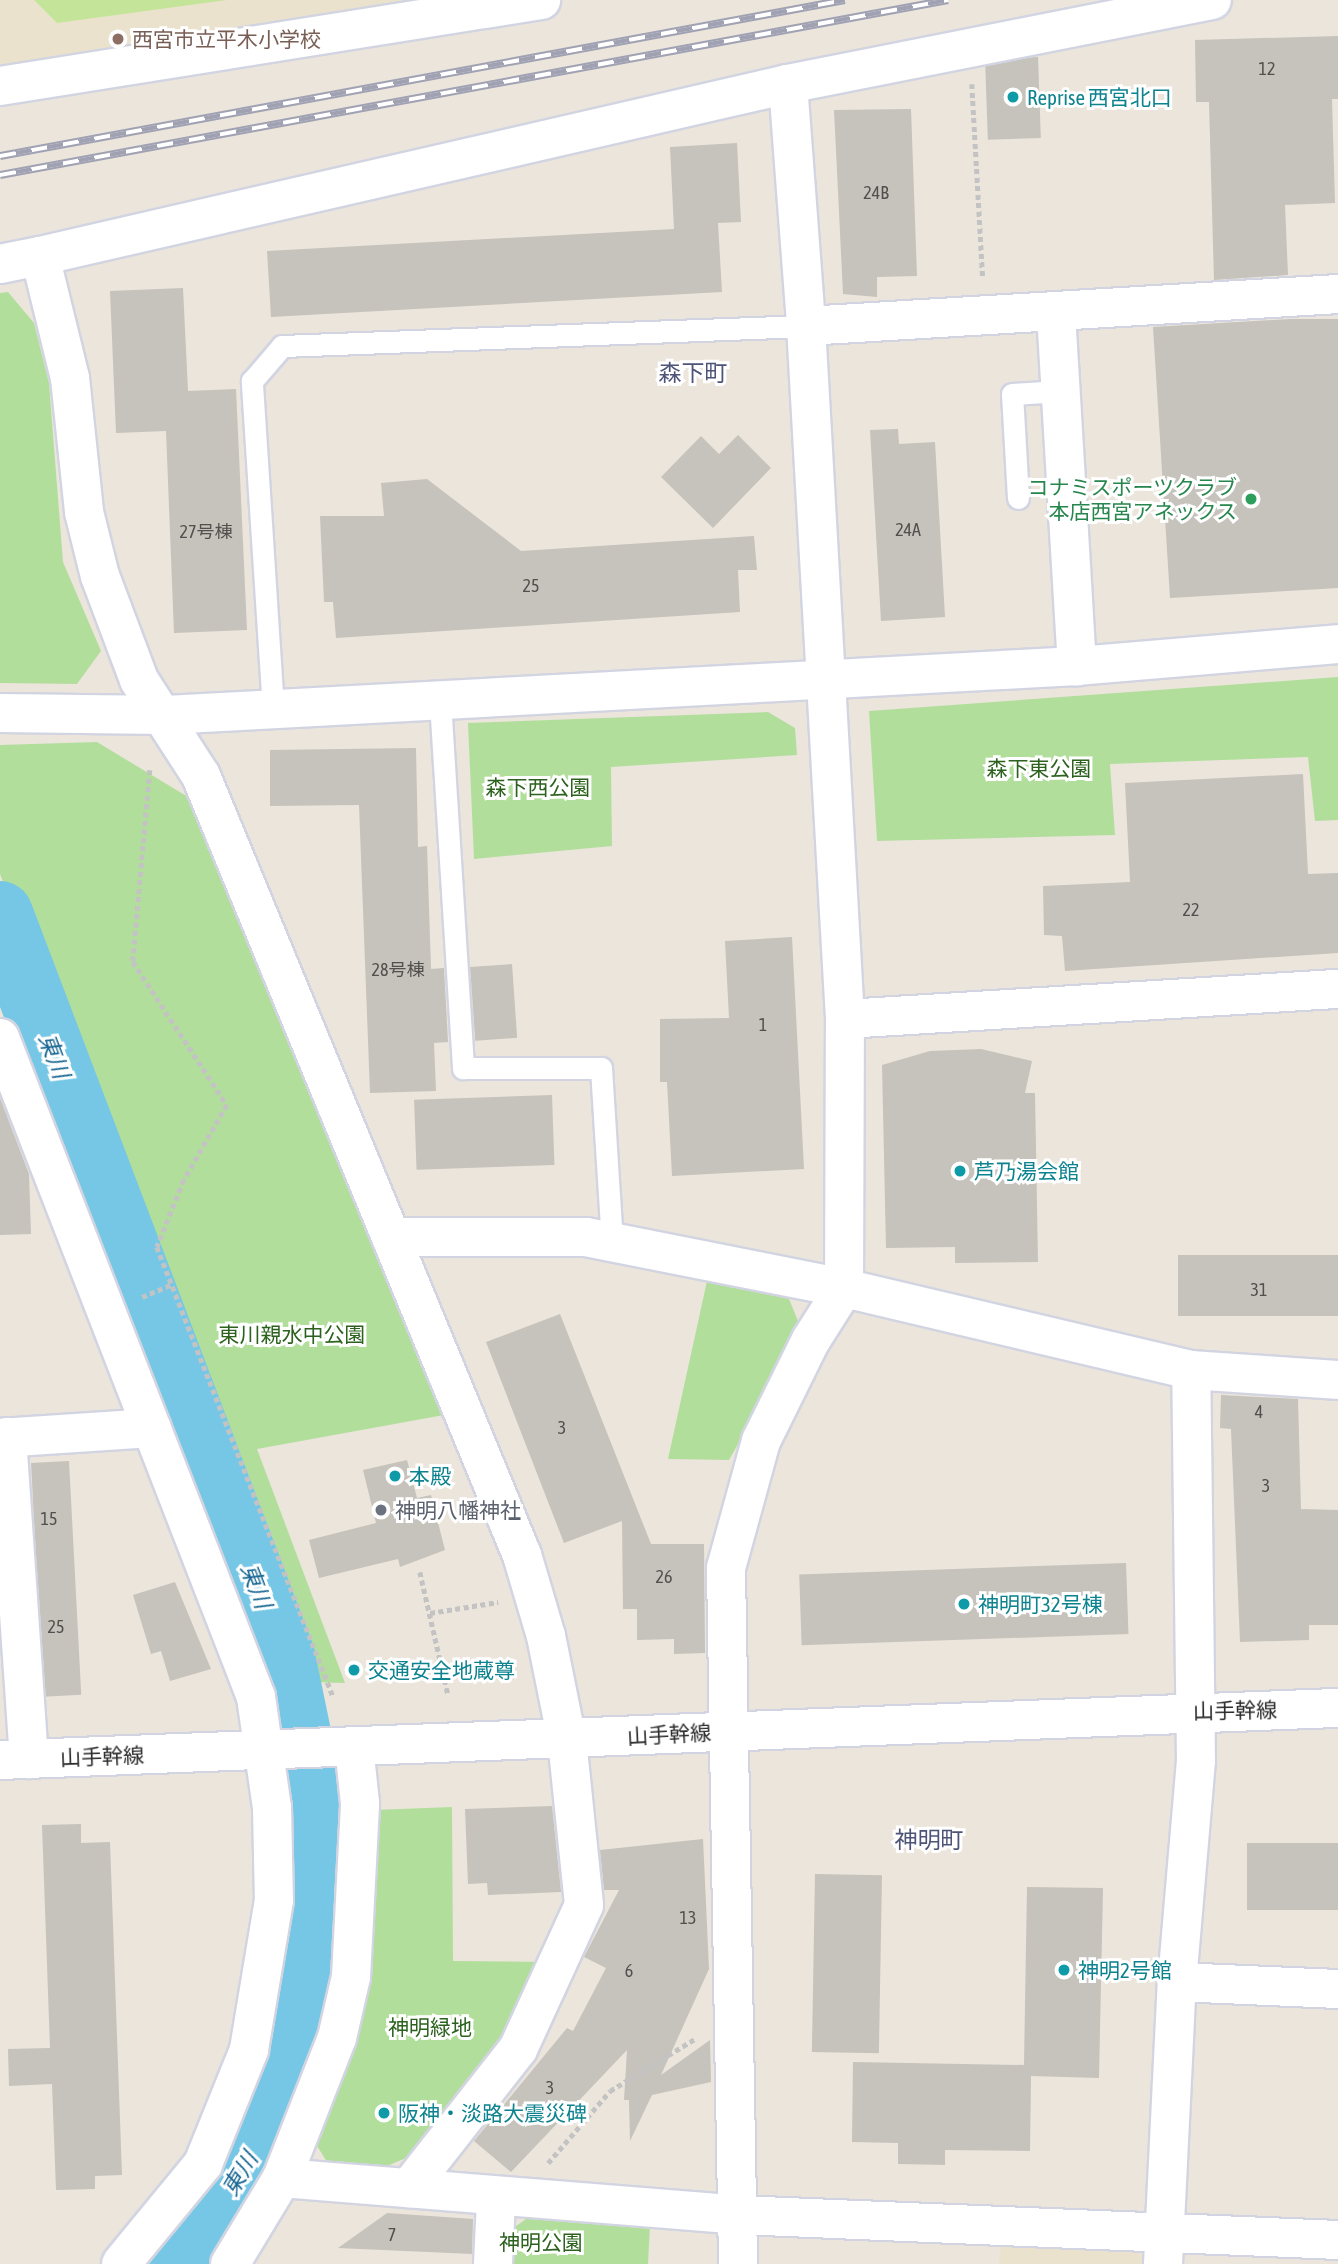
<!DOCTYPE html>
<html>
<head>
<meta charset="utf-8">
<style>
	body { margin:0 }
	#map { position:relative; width:1338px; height:2264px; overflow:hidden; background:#ebe5dc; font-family:"Asap Condensed","Noto Sans JP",sans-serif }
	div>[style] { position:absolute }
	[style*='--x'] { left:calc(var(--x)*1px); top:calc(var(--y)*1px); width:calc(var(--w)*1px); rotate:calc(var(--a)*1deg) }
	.education>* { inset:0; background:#ebe2cd }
	.green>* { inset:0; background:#b2de9c }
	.pitch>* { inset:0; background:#c4e599 }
	.river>* { height:66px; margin:-33px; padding:0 33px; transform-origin:33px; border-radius:33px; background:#76c7e6 }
	.building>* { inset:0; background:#c6c2bc; transform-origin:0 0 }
	.path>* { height:4.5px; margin-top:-2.25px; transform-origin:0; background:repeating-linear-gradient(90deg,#c3c3c3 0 5px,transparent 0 8.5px) }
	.roads { filter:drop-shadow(2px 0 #d2d5e1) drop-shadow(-2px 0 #d2d5e1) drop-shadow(0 2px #d2d5e1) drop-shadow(0 -2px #d2d5e1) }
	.lane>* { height:21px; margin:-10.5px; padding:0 10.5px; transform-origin:10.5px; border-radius:10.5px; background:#fff }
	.street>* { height:38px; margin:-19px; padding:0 19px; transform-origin:19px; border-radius:19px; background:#fff }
	.secondary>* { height:38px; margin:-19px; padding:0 19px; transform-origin:19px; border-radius:19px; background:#fff }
	.rail>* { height:8px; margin-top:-4px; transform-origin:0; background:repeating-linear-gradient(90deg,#fff 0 16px,#a0a2b3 0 32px); box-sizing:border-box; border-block:2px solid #a0a2b3 }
	.dots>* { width:19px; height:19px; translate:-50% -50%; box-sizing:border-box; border:4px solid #fff; border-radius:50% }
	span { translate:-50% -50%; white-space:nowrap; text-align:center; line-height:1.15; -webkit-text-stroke:6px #fff; paint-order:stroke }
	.number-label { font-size:18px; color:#51504e }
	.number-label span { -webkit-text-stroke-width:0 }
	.education-label { font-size:21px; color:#785e54 }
	.left { translate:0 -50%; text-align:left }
	.culture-label { font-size:21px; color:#0d838f }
	.leisure-label { font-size:21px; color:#27864d }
	.right { translate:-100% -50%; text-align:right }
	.park-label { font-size:21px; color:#2c621e }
	.worship-label { font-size:21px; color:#5b616d }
	.street-label { font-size:21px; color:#2a2a2a }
	.neighbourhood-label { font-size:23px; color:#4d5477 }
	.water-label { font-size:23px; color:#166691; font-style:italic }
</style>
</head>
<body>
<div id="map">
	<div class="education">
		<i style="clip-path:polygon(0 0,471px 0,0 77px)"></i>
		<i style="clip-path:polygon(1002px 2237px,1130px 2243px,1149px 2264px,999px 2264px)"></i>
	</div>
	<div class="green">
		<i style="clip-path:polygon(8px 292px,34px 323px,49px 383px,63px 562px,101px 651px,77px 684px,0 683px,0 293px)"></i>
		<i style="clip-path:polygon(1338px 677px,1338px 820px,1315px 821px,1308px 757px,1110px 764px,1115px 835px,877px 841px,869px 711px)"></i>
		<i style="clip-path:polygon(768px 712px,795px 728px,797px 755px,611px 767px,612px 846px,474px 859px,468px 723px)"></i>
		<i style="clip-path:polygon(97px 742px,188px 797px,444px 1415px,257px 1449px,345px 1683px,311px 1682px,0 874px,0 745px)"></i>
		<i style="clip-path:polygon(707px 1281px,785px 1289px,802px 1331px,729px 1460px,668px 1459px)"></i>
		<i style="clip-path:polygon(452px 1807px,453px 1961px,546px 1962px,492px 2064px,406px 2158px,387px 2166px,329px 2165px,317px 2146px,352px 2053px,372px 1971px,374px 1810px)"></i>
		<i style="clip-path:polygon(529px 2217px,650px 2224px,648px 2264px,509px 2264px,509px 2231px)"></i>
	</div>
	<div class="pitch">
		<i style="clip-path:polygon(34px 0,227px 0,57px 23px)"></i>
	</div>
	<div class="river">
		<i style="--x:0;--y:914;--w:794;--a:69.19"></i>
		<i style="--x:282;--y:1656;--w:162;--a:78.3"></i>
		<i style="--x:315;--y:1815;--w:91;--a:88.7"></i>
		<i style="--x:317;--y:1906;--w:128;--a:99.9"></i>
		<i style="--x:295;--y:2032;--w:137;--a:108.3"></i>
		<i style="--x:252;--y:2162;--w:125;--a:125.6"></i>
	</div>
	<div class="building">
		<i style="clip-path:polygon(1338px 36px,1338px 99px,1332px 99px,1335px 203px,1285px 205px,1288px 275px,1214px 280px,1209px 102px,1196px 102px,1195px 40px)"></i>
		<i style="left:1038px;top:57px;width:81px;height:53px;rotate:88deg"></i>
		<i style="clip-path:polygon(911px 109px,917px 276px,877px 277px,877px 297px,843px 294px,834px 110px)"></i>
		<i style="clip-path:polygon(737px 143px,741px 222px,718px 223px,722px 292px,271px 317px,267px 251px,674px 229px,670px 147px)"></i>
		<i style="clip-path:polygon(183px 288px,188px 391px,236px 389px,247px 630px,174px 633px,166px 431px,116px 433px,110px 291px)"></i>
		<i style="clip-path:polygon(1290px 319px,1338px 319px,1338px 588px,1170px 598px,1153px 327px)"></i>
		<i style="clip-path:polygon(898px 429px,899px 444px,935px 442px,945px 617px,881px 621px,870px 430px)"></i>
		<i style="clip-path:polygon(738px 435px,771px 468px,713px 528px,661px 477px,701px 436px,719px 454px)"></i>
		<i style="clip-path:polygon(427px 479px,521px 551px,754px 536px,757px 570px,738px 570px,740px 612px,336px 638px,333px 602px,324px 602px,320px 516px,384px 516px,381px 483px)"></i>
		<i style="clip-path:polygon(416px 748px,418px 847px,427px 846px,431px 969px,444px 968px,448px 1042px,434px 1043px,436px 1091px,370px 1093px,359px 805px,270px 806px,270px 750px)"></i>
		<i style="clip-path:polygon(1303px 774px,1308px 874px,1338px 873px,1338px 953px,1065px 971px,1062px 936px,1044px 935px,1043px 886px,1130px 882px,1125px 783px)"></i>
		<i style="clip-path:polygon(792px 937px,804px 1169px,672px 1176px,667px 1082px,660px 1082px,660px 1019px,729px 1018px,725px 941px)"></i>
		<i style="left:512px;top:964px;width:74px;height:42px;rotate:86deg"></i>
		<i style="clip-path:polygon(981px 1049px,1032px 1061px,1025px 1093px,1035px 1093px,1038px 1262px,955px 1263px,955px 1247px,886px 1248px,882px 1065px,930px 1051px)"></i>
		<i style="left:552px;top:1095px;width:70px;height:138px;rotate:88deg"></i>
		<i style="clip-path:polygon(0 1098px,29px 1174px,31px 1234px,0 1235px)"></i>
		<i style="left:1338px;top:1255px;width:61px;height:160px;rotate:90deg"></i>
		<i style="clip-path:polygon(560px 1314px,651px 1544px,704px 1544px,705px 1653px,674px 1654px,674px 1639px,637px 1640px,637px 1609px,623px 1609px,622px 1521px,564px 1543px,486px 1342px)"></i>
		<i style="clip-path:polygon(1221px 1395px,1298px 1399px,1301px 1509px,1338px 1510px,1338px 1625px,1309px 1625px,1309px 1640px,1240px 1642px,1231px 1429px,1220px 1428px)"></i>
		<i style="clip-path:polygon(407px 1460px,417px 1498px,431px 1495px,445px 1550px,400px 1567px,398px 1559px,319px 1578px,309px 1540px,376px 1523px,363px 1470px)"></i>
		<i style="left:69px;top:1461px;width:234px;height:38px;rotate:87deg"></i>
		<i style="left:1126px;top:1563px;width:71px;height:327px;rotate:88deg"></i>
		<i style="clip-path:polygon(175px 1582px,211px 1669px,170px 1681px,161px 1651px,151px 1654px,133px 1595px)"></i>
		<i style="clip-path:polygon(552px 1806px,561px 1892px,488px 1895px,487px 1883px,468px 1884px,465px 1809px)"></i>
		<i style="clip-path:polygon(81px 1824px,81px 1843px,110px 1842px,122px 2175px,95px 2176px,95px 2189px,56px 2190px,52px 2084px,9px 2086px,8px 2049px,50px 2048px,42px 1825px)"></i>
		<i style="clip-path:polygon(703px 1839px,709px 1969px,661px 2075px,710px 2040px,711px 2082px,652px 2095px,630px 2141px,629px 2100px,624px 2100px,627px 2050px,511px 2172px,474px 2141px,567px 2028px,573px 2031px,606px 1968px,584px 1957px,619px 1890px,604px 1890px,600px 1850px)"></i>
		<i style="left:1338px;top:1843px;width:67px;height:91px;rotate:90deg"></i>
		<i style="left:815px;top:1874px;width:67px;height:178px;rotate:1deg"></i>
		<i style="clip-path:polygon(1027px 1887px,1103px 1888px,1099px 2078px,1031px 2076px,1030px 2151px,945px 2150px,945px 2165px,898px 2164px,898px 2143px,852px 2142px,853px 2062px,1024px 2065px)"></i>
		<i style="clip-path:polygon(387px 2213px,473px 2219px,472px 2254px,338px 2248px)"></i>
	</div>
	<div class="path">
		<i style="--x:972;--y:84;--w:194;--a:86.8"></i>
		<i style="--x:150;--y:770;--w:193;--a:95.1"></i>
		<i style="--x:133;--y:962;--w:171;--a:56.7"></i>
		<i style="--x:227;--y:1105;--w:86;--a:119.8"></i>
		<i style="--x:184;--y:1180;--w:72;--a:111.9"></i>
		<i style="--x:157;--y:1247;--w:484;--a:68.6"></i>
		<i style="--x:142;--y:1297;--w:34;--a:-23"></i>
		<i style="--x:420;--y:1572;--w:125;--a:77.1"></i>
		<i style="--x:430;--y:1613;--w:69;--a:-9.2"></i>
		<i style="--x:548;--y:2163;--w:95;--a:-49.3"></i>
		<i style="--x:610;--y:2091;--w:101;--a:-31.6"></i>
	</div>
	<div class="roads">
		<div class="lane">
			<i style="--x:1018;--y:498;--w:104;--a:-93.3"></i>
			<i style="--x:1012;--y:394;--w:49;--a:-3.5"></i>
			<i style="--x:440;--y:701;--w:368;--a:86.4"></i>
			<i style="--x:463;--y:1068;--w:138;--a:0"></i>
			<i style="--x:601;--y:1068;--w:174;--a:86.4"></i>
			<i style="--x:273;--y:709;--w:329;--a:-93.7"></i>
			<i style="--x:252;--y:381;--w:46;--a:-49.4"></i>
			<i style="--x:282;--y:346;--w:524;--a:-2.19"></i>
		</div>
		<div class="street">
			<i style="--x:788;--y:84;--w:243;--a:85.7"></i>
			<i style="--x:806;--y:326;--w:533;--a:-3.44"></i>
			<i style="--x:0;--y:86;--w:548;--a:-9.03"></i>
			<i style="--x:40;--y:256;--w:768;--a:-12.95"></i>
			<i style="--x:788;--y:84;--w:432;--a:-11.2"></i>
			<i style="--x:0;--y:264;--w:41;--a:-11.3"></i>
			<i style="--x:40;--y:256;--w:126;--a:76.2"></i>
			<i style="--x:70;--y:378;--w:135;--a:84"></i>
			<i style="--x:84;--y:512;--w:66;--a:76"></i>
			<i style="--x:100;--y:576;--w:111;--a:69.4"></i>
			<i style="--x:139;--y:680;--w:114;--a:57.1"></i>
			<i style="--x:201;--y:776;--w:843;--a:67.61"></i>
			<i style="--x:522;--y:1555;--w:84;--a:73.5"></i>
			<i style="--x:546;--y:1636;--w:106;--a:78.6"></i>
			<i style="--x:567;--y:1740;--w:166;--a:84.1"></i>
			<i style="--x:584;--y:1905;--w:158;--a:114.6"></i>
			<i style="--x:518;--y:2049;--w:177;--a:128.1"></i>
			<i style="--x:1056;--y:313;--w:354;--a:86.6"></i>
			<i style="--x:845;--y:1019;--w:494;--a:-3.5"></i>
			<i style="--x:0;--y:1038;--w:707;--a:68.77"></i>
			<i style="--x:256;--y:1697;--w:112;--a:81.8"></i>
			<i style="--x:272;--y:1808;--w:92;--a:88.8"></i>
			<i style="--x:274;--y:1900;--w:152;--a:99.5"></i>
			<i style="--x:249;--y:2050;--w:123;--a:112"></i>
			<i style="--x:203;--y:2164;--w:129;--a:129.4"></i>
			<i style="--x:394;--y:1237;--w:192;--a:0"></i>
			<i style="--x:586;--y:1237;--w:263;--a:11.2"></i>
			<i style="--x:844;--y:1288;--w:357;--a:13.3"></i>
			<i style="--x:1191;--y:1370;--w:147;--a:3.9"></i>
			<i style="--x:7;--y:1437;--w:323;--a:86.1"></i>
			<i style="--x:0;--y:1438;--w:152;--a:-3.8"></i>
			<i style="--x:1177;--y:1982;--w:161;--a:2.5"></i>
			<i style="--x:282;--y:2178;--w:458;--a:4.6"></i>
			<i style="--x:739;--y:2215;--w:600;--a:2.39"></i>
			<i style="--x:230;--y:2264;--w:100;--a:-58.8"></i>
			<i style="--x:282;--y:2178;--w:150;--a:-68.6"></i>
			<i style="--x:337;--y:2038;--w:63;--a:-77.1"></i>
			<i style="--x:351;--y:1977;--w:174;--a:-87"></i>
			<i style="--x:360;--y:1803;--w:57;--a:-96"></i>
			<i style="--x:493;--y:2264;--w:64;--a:-87.3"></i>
			<i style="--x:738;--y:2264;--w:696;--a:-90.99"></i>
			<i style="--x:726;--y:1568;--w:132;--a:-74.6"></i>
			<i style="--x:761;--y:1441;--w:113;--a:-63.7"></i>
			<i style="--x:811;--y:1340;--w:62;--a:-57.6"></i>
			<i style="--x:844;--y:1288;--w:269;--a:-89.8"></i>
			<i style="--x:845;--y:1019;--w:694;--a:-93.22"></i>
			<i style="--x:1163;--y:2264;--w:282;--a:-87.2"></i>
			<i style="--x:1177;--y:1982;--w:222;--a:-85.1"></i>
			<i style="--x:1196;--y:1761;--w:391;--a:-90.7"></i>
		</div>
		<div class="secondary">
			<i style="--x:0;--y:713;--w:166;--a:0.7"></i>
			<i style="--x:166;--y:715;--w:912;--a:-3.08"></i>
			<i style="--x:1077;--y:666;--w:262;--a:-4.8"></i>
			<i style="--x:0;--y:1760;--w:1339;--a:-2.23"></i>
		</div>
	</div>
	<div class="rail">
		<i style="--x:0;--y:156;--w:859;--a:-10.46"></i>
		<i style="--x:0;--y:175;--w:964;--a:-10.46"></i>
	</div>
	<div class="dots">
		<i style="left:118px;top:39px;background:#8d6e63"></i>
		<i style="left:1013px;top:97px;background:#0f9aa8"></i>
		<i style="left:1251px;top:499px;background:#2e9e5b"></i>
		<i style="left:960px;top:1171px;background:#0f9aa8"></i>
		<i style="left:395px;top:1476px;background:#0f9aa8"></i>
		<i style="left:381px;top:1510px;background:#6b7280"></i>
		<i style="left:964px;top:1604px;background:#0f9aa8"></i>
		<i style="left:354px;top:1670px;background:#0f9aa8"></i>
		<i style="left:1064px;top:1970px;background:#0f9aa8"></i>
		<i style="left:384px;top:2113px;background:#0f9aa8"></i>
	</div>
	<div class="number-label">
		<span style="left:1267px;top:69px">12</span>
		<span style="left:876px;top:193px">24B</span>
		<span style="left:908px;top:530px">24A</span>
		<span style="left:206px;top:532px">27号棟</span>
		<span style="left:531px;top:586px">25</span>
		<span style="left:1191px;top:910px">22</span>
		<span style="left:398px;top:970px">28号棟</span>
		<span style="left:763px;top:1025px">1</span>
		<span style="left:1259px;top:1290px">31</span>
		<span style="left:1259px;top:1412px">4</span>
		<span style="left:562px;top:1428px">3</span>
		<span style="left:1266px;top:1486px">3</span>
		<span style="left:49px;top:1519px">15</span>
		<span style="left:664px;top:1577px">26</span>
		<span style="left:56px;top:1627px">25</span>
		<span style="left:688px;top:1918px">13</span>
		<span style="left:629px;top:1971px">6</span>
		<span style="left:550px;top:2088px">3</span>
		<span style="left:392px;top:2235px">7</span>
	</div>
	<div class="education-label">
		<span class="left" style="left:132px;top:39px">西宮市立平木小学校</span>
	</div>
	<div class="culture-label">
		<span class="left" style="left:1027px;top:97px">Reprise 西宮北口</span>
		<span class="left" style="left:974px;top:1171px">芦乃湯会館</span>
		<span class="left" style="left:409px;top:1476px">本殿</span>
		<span class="left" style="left:978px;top:1604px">神明町32号棟</span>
		<span class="left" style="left:368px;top:1670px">交通安全地蔵尊</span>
		<span class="left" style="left:1078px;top:1970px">神明2号館</span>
		<span class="left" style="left:398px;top:2113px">阪神・淡路大震災碑</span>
	</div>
	<div class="leisure-label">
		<span class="right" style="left:1237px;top:499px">コナミスポーツクラブ<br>本店西宮アネックス</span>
	</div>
	<div class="park-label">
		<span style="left:1039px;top:768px">森下東公園</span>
		<span style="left:538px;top:787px">森下西公園</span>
		<span style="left:292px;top:1334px">東川親水中公園</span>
		<span style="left:430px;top:2027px">神明緑地</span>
		<span style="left:541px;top:2242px">神明公園</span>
	</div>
	<div class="worship-label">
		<span class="left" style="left:395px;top:1510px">神明八幡神社</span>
	</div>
	<div class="street-label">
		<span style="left:1235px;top:1710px;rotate:-1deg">山手幹線</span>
		<span style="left:669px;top:1734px;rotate:-3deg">山手幹線</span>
		<span style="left:102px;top:1756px;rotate:-2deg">山手幹線</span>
	</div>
	<div class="neighbourhood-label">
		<span style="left:693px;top:373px">森下町</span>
		<span style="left:929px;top:1840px">神明町</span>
	</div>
	<div class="water-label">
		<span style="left:54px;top:1056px;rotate:69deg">東川</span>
		<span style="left:256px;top:1586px;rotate:69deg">東川</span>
		<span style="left:240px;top:2174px;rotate:-59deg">東川</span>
	</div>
</div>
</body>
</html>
